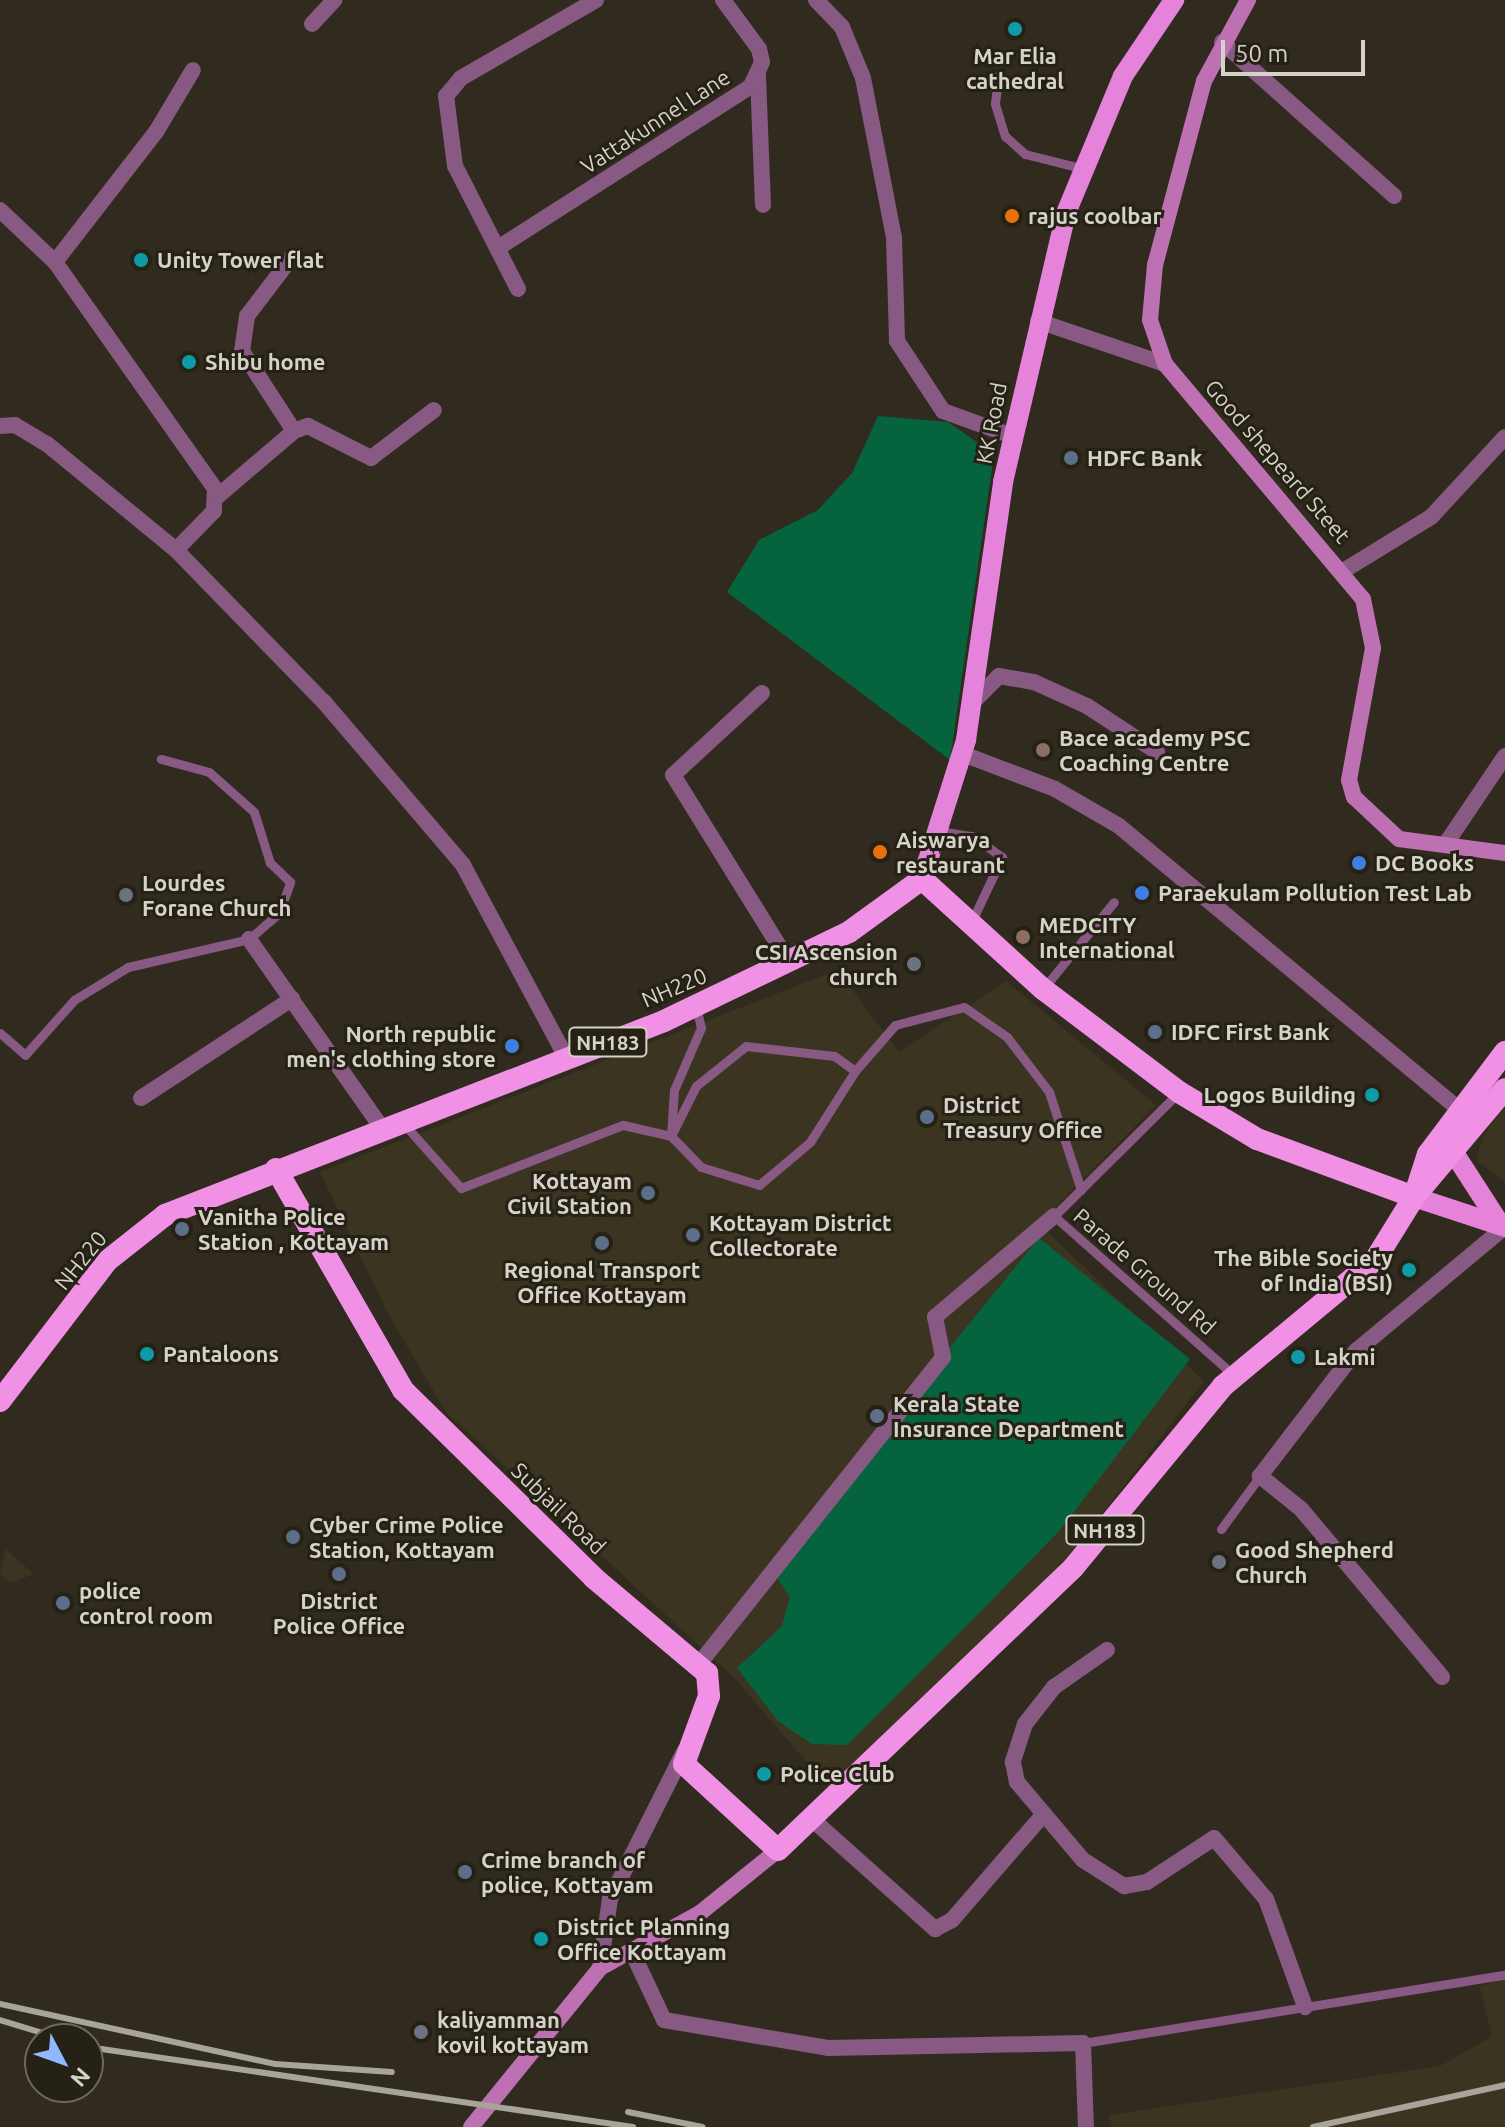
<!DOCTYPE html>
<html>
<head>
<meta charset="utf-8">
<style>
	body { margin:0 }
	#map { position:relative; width:1505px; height:2127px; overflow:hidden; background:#302b1e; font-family:Ubuntu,sans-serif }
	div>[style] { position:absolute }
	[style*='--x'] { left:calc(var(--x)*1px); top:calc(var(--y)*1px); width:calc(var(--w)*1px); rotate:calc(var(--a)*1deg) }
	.built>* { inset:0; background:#3b3421 }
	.green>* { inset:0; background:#05643e }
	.service>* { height:9px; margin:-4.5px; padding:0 4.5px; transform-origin:4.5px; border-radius:4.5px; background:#885982 }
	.minor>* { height:16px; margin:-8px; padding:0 8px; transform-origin:8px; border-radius:8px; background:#885982 }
	.tertiary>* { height:16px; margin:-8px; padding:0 8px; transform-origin:8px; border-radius:8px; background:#885982 }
	.secondary>* { height:16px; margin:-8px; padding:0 8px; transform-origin:8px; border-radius:8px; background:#bd71b3 }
	.primary>* { height:20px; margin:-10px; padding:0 10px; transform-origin:10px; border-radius:10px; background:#e583da }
	.trunk>* { height:22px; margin:-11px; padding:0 11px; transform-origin:11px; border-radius:11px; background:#f191e6 }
	.rail>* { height:6px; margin:-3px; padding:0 3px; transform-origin:3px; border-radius:3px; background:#a7a49a }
	.dots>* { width:22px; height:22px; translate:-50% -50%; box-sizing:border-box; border:4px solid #262115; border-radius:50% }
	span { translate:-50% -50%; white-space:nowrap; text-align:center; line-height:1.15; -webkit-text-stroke:6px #262115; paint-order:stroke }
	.shield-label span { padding:2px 6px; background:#262115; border:2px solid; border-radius:6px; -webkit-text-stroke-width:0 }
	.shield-label { font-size:20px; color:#d5d2ca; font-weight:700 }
	.poi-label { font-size:22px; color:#d5d2ca; font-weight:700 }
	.left { translate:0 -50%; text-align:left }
	.right { translate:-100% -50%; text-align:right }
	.street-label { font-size:22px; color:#d5d2ca }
	.north { position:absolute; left:24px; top:2023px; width:80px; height:80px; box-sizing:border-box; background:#262115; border:2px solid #6c685d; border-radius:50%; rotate:131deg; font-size:22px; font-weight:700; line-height:32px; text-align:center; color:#d5d2ca }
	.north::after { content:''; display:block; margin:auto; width:28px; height:36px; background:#8fb8fd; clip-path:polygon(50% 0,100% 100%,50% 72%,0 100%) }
	.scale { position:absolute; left:1221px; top:40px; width:144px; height:36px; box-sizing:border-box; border:4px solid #d5d2ca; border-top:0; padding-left:10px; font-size:24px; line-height:28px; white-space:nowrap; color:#d5d2ca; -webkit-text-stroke:6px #262115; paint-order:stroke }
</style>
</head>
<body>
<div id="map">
	<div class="built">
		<i style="clip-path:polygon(837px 970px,899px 1052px,1006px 981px,1156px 1105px,1039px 1224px,1204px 1381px,1063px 1565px,832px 1791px,734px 1678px,446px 1412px,388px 1314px,320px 1172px)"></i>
		<i style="clip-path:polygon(1505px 1107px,1505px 1182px,1477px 1161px,1482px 1137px)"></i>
		<i style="clip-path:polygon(5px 1549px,34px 1574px,10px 1583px,0 1573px)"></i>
		<i style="clip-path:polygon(1505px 1979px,1505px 2127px,1111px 2127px,1109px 2115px,1440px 2066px,1492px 2036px,1479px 1986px)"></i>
	</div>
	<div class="green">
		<i style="clip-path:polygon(878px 416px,948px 422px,994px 454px,950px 760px,727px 592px,759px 540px,818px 510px,852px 473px)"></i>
		<i style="clip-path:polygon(1039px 1238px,1190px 1359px,1061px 1529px,989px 1603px,847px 1745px,812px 1744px,778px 1721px,737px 1668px,782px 1626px,790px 1597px,770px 1568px)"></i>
	</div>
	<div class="service">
		<i style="--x:999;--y:74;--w:30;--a:98"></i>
		<i style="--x:995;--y:104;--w:34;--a:73"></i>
		<i style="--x:1005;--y:136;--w:27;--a:42"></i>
		<i style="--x:1025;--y:154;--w:58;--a:14"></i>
		<i style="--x:939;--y:831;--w:33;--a:9"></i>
		<i style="--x:972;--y:836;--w:37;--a:35"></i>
		<i style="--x:1002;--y:857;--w:73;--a:115.2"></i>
		<i style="--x:1043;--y:989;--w:112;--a:-50.8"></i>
		<i style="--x:0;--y:1033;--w:33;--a:41"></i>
		<i style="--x:25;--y:1055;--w:74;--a:-48.3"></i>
		<i style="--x:74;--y:1000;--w:63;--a:-31.4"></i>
		<i style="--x:128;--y:967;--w:124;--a:-13"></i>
		<i style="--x:249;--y:939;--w:40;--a:-41"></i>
		<i style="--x:279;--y:913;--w:33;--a:-70"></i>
		<i style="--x:290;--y:882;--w:28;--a:-136"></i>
		<i style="--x:270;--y:863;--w:53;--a:-107.4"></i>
		<i style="--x:254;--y:812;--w:60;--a:-138.4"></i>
		<i style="--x:209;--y:772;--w:50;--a:-164.8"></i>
		<i style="--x:855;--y:1071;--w:26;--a:-144"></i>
		<i style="--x:834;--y:1056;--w:89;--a:-173.5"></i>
		<i style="--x:746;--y:1046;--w:64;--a:141.3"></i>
		<i style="--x:696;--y:1086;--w:56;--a:116.6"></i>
		<i style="--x:671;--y:1136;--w:43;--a:45.9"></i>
		<i style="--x:701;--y:1167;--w:61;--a:17.2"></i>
		<i style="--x:759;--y:1185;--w:67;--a:-40.1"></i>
		<i style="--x:810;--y:1142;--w:84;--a:-57.6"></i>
		<i style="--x:855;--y:1071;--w:61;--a:-49"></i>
		<i style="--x:895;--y:1025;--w:71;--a:-14.6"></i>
		<i style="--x:964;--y:1007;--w:52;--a:34.9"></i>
		<i style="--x:1007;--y:1037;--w:69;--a:52.6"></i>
		<i style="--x:1049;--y:1092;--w:103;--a:71.9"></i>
		<i style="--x:1179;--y:1092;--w:176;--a:135.2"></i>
		<i style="--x:1054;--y:1216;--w:240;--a:41.5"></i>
		<i style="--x:404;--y:1124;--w:86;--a:48.3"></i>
		<i style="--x:461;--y:1188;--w:174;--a:-21.3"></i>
		<i style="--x:623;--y:1125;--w:49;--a:12.9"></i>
		<i style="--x:671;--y:1136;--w:46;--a:-86.3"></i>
		<i style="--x:674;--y:1090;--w:68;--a:-66.5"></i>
		<i style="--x:701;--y:1028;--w:23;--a:-103"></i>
		<i style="--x:1221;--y:1529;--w:66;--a:-53.7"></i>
		<i style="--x:1083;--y:2043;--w:427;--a:-9.2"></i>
	</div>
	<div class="minor">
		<i style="--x:816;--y:0;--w:37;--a:46"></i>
		<i style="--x:842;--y:27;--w:55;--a:67.6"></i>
		<i style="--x:863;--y:78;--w:163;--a:79"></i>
		<i style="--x:894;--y:238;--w:103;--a:88.3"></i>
		<i style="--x:897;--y:341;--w:84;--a:56.7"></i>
		<i style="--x:943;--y:411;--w:73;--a:19.9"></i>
		<i style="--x:312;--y:24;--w:33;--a:-47"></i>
		<i style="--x:1222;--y:42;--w:231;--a:41.8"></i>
		<i style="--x:758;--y:76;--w:129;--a:87.8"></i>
		<i style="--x:0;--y:210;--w:76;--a:43.4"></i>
		<i style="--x:55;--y:262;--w:278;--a:54.8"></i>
		<i style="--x:215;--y:489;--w:22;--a:93"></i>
		<i style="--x:214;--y:511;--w:54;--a:134.3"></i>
		<i style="--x:498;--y:248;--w:300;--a:-32.6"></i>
		<i style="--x:751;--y:86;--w:26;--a:-65"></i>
		<i style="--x:762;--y:62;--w:13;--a:-103"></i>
		<i style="--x:759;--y:49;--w:61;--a:-126.3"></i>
		<i style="--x:292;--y:257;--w:74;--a:127.3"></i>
		<i style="--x:247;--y:316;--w:35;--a:98"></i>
		<i style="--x:242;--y:351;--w:95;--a:57"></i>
		<i style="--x:55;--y:262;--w:165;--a:-52.2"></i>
		<i style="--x:156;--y:132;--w:72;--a:-59.2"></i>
		<i style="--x:518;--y:289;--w:138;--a:-117.1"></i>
		<i style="--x:455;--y:166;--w:71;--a:-97.3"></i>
		<i style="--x:446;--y:96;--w:23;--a:-50"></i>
		<i style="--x:461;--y:78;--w:156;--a:-30"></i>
		<i style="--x:0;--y:426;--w:15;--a:-4"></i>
		<i style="--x:15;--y:425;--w:37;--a:31"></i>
		<i style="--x:47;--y:444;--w:167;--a:39.4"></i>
		<i style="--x:176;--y:550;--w:212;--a:45.8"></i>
		<i style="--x:324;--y:702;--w:214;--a:49.5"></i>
		<i style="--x:463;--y:865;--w:218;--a:61.8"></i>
		<i style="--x:218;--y:496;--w:100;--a:-40.5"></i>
		<i style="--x:294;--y:431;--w:15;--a:-20"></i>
		<i style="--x:308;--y:426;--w:71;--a:26.9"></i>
		<i style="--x:371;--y:458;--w:79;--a:-37.3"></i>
		<i style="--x:1343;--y:571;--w:103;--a:-31.5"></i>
		<i style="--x:1431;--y:517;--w:109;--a:-47.2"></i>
		<i style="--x:762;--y:693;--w:121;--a:137.3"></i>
		<i style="--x:673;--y:775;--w:220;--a:58.2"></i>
		<i style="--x:972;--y:703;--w:38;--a:-45"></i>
		<i style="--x:999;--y:676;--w:36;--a:10"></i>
		<i style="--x:1034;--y:682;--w:58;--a:24.4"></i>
		<i style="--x:1087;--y:706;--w:84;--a:33.3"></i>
		<i style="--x:963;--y:754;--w:98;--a:20.8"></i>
		<i style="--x:1055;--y:789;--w:74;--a:30"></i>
		<i style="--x:1119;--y:826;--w:447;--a:39.8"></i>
		<i style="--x:1447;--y:842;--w:104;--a:-56"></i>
		<i style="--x:249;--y:939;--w:230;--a:54.9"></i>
		<i style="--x:141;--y:1098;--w:181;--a:-33.3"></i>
		<i style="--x:1107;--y:1650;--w:65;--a:145.1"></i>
		<i style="--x:1054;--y:1687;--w:47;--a:128.1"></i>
		<i style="--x:1025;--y:1724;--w:40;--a:108"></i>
		<i style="--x:1013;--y:1762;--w:20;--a:79"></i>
		<i style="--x:1017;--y:1782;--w:102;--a:49.8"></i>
		<i style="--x:1083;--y:1860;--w:49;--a:32.4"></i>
		<i style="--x:1124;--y:1886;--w:23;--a:-10"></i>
		<i style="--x:1147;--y:1882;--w:80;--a:-33.3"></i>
		<i style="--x:1214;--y:1838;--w:80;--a:49.6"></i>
		<i style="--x:1266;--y:1899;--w:115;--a:70.1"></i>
		<i style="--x:699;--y:1664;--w:392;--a:-51.5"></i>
		<i style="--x:943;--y:1357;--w:41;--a:-101.3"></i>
		<i style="--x:935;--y:1317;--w:156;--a:-40.3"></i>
		<i style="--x:1442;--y:1677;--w:219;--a:-130"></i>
		<i style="--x:1301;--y:1509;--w:53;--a:-141.2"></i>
		<i style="--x:1260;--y:1476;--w:158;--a:-52.5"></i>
		<i style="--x:1356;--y:1351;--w:194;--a:-39.8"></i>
		<i style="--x:813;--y:1820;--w:164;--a:41.8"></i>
		<i style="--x:935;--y:1929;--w:19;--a:-28"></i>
		<i style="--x:952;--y:1920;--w:138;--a:-49.1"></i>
		<i style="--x:633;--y:1954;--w:73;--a:64.8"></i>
		<i style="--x:664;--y:2020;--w:166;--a:9.7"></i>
		<i style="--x:828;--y:2048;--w:255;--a:-1.1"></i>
		<i style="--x:1083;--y:2043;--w:84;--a:88"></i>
	</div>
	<div class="tertiary">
		<i style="--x:1038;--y:321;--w:134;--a:18.7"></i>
		<i style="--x:600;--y:1968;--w:70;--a:-81.8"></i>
		<i style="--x:610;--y:1899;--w:165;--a:-63.3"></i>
	</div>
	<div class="secondary">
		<i style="--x:1248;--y:0;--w:92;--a:118.5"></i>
		<i style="--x:1204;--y:81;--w:190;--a:104.9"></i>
		<i style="--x:1155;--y:265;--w:55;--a:95.2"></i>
		<i style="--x:1150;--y:320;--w:46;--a:71.2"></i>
		<i style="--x:1165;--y:364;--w:307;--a:49.9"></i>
		<i style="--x:1363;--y:599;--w:50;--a:78.5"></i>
		<i style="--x:1373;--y:648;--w:134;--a:100.3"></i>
		<i style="--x:1349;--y:780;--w:18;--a:74"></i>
		<i style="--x:1354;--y:797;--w:62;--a:43"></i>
		<i style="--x:1399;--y:839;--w:107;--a:7.5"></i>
		<i style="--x:471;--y:2127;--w:205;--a:-50.9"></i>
		<i style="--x:600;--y:1968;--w:114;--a:-28.8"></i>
		<i style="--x:700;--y:1913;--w:100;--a:-38.9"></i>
	</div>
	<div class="primary">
		<i style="--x:922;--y:879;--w:146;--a:-72.4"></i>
		<i style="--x:966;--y:740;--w:261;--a:-81.8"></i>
		<i style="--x:1003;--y:482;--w:276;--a:-76.8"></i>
		<i style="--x:1066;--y:213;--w:148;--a:-67.4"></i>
		<i style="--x:1123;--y:76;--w:92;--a:-56.1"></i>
		<i style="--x:1454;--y:1153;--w:85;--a:57.1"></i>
		<i style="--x:1414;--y:1197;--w:96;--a:18.2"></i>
	</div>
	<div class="trunk">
		<i style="--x:276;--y:1169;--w:255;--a:60.1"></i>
		<i style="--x:403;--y:1390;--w:268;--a:44.5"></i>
		<i style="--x:594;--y:1578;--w:148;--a:40.1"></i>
		<i style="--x:707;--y:1673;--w:23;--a:85"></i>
		<i style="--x:709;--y:1696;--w:72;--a:110.2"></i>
		<i style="--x:684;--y:1764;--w:127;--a:42.5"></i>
		<i style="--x:778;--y:1850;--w:408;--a:-43.7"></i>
		<i style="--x:1073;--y:1568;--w:236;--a:-50.5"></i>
		<i style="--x:1223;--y:1386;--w:197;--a:-39.7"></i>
		<i style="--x:1375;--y:1260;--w:74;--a:-58.2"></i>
		<i style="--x:1414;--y:1197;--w:141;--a:-49.9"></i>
		<i style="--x:1417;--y:1188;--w:36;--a:-72"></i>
		<i style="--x:1428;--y:1154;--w:128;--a:-53"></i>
		<i style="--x:0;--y:1401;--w:176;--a:-52.6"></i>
		<i style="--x:107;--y:1261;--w:74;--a:-38.4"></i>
		<i style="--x:165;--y:1215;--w:535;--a:-21.24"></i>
		<i style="--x:664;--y:1021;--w:205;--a:-25.7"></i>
		<i style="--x:849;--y:932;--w:90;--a:-36"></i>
		<i style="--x:922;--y:879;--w:164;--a:42.3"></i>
		<i style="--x:1043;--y:989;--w:171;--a:37.1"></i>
		<i style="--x:1179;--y:1092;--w:91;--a:31.1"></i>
		<i style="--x:1257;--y:1139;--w:167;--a:20.3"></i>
	</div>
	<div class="rail">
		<i style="--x:0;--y:2004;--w:281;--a:12.3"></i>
		<i style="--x:275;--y:2064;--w:117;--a:3.9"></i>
		<i style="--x:0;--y:2020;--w:65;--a:17"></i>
		<i style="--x:88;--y:2047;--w:551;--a:8.35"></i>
		<i style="--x:628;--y:2112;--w:76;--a:11.3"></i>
		<i style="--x:1313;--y:2127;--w:197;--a:-12.3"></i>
	</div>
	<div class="dots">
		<i style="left:1015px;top:29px;background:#0f9aa8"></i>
		<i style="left:1012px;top:216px;background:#e8710a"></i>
		<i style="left:141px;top:260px;background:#0f9aa8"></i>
		<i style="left:189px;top:362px;background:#0f9aa8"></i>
		<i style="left:1071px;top:458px;background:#5c6f8a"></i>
		<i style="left:1043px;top:750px;background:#8d6e63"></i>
		<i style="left:880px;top:852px;background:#e8710a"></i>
		<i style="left:1359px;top:863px;background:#3f7fe0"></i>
		<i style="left:1142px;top:893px;background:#3f7fe0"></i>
		<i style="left:126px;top:895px;background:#6b7280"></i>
		<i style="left:1023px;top:937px;background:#8d6e63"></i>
		<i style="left:914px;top:964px;background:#6b7280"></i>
		<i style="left:1155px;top:1032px;background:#5c6f8a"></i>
		<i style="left:512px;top:1046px;background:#3f7fe0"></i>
		<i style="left:1372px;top:1095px;background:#0f9aa8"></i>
		<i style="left:927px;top:1117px;background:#5c6f8a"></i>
		<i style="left:648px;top:1193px;background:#5c6f8a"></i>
		<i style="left:182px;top:1229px;background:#5c6f8a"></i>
		<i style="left:693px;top:1235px;background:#5c6f8a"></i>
		<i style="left:602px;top:1243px;background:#5c6f8a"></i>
		<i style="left:1409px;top:1270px;background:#0f9aa8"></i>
		<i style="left:147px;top:1354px;background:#0f9aa8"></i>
		<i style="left:1298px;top:1357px;background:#0f9aa8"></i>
		<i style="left:877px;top:1416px;background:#5c6f8a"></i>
		<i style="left:293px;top:1537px;background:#5c6f8a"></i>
		<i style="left:1219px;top:1562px;background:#6b7280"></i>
		<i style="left:339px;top:1574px;background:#5c6f8a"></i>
		<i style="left:63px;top:1603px;background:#5c6f8a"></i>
		<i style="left:764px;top:1774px;background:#0f9aa8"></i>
		<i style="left:465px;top:1872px;background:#5c6f8a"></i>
		<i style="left:541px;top:1939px;background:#0f9aa8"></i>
		<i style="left:421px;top:2032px;background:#6b7280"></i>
	</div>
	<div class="shield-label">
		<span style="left:608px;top:1042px">NH183</span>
		<span style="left:1105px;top:1530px">NH183</span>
	</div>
	<div class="poi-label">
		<span style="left:1015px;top:68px">Mar Elia<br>cathedral</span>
		<span class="left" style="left:1028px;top:216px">rajus coolbar</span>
		<span class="left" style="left:157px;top:260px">Unity Tower flat</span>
		<span class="left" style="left:205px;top:362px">Shibu home</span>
		<span class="left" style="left:1087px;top:458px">HDFC Bank</span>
		<span class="left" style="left:1059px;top:750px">Bace academy PSC<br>Coaching Centre</span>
		<span class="left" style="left:896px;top:852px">Aiswarya<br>restaurant</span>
		<span class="left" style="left:1375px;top:863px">DC Books</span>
		<span class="left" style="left:142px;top:895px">Lourdes<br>Forane Church</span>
		<span class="left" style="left:1158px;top:893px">Paraekulam Pollution Test Lab</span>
		<span class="left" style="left:1039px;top:937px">MEDCITY<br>International</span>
		<span class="right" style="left:898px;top:964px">CSI Ascension<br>church</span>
		<span class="left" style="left:1171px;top:1032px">IDFC First Bank</span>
		<span class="right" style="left:496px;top:1046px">North republic<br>men's clothing store</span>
		<span class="right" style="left:1356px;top:1095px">Logos Building</span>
		<span class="left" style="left:943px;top:1117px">District<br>Treasury Office</span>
		<span class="right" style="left:632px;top:1193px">Kottayam<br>Civil Station</span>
		<span class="left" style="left:198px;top:1229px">Vanitha Police<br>Station , Kottayam</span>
		<span class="left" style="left:709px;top:1235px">Kottayam District<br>Collectorate</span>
		<span class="right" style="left:1393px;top:1270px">The Bible Society<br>of India (BSI)</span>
		<span style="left:602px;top:1282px">Regional Transport<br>Office Kottayam</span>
		<span class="left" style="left:163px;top:1354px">Pantaloons</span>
		<span class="left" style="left:1314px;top:1357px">Lakmi</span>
		<span class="left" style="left:893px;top:1416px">Kerala State<br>Insurance Department</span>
		<span class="left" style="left:309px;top:1537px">Cyber Crime Police<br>Station, Kottayam</span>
		<span class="left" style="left:1235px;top:1562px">Good Shepherd<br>Church</span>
		<span class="left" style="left:79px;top:1603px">police<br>control room</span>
		<span style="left:339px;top:1613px">District<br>Police Office</span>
		<span class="left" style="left:780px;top:1774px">Police Club</span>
		<span class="left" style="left:481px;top:1872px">Crime branch of<br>police, Kottayam</span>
		<span class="left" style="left:557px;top:1939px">District Planning<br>Office Kottayam</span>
		<span class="left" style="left:437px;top:2032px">kaliyamman<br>kovil kottayam</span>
	</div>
	<div class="street-label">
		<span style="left:655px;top:121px;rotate:-33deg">Vattakunnel Lane</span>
		<span style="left:991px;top:423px;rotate:-79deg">KK Road</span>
		<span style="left:1278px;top:461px;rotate:49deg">Good shepeard Steet</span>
		<span style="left:674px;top:987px;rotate:-23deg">NH220</span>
		<span style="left:80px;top:1260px;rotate:-51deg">NH220</span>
		<span style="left:1145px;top:1271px;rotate:41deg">Parade Ground Rd</span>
		<span style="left:559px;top:1508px;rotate:44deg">Subjail Road</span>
	</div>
	<div class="north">N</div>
	<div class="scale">50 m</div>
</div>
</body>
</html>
